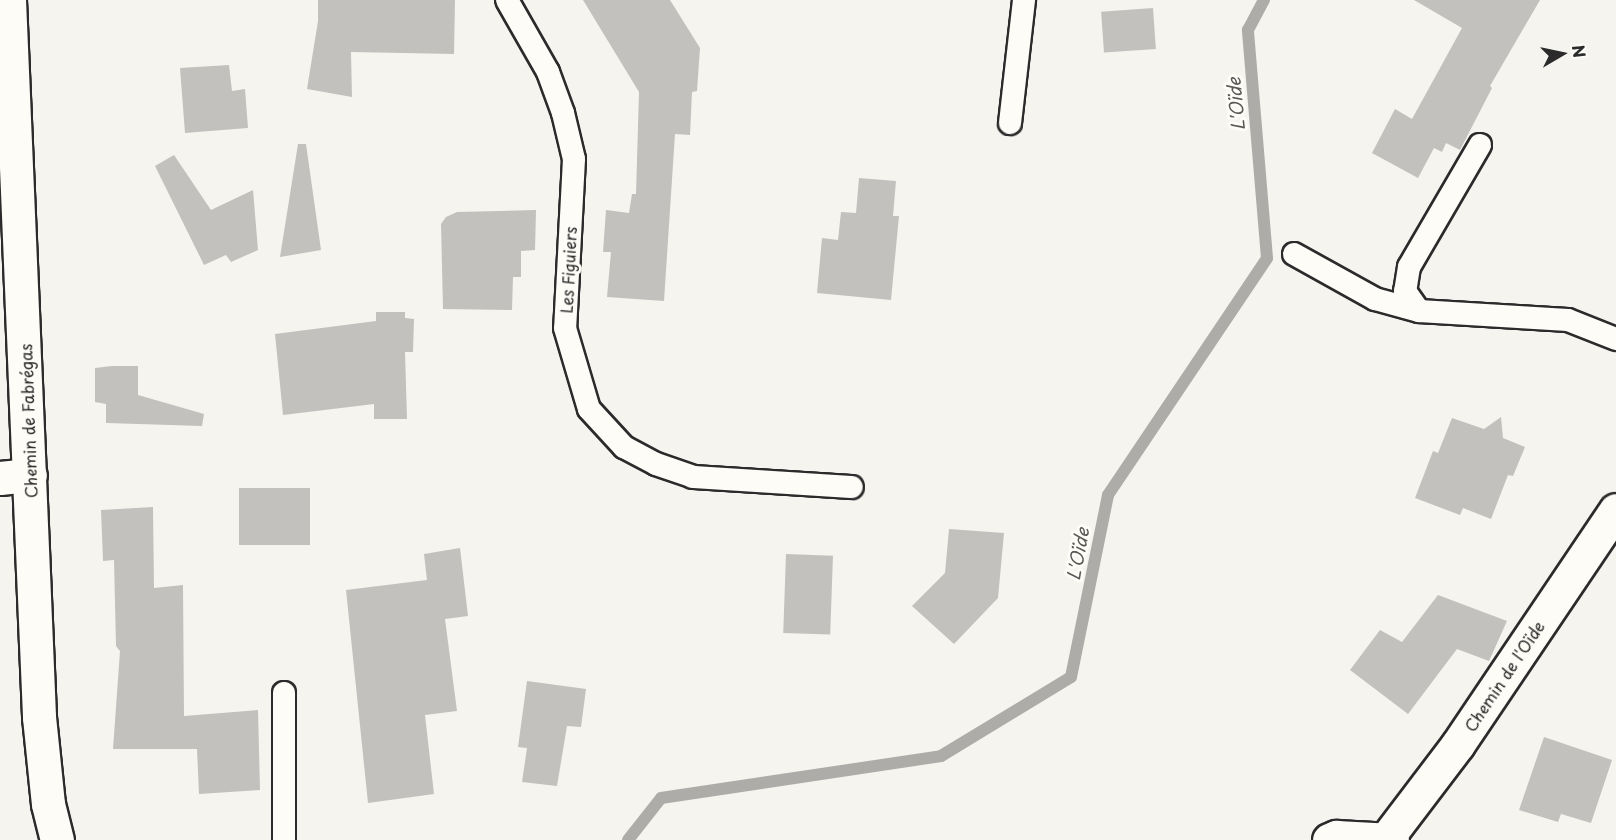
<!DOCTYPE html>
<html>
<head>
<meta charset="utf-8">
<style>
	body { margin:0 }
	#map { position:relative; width:1616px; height:840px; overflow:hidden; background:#f5f4ef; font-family:"Playpen Sans",sans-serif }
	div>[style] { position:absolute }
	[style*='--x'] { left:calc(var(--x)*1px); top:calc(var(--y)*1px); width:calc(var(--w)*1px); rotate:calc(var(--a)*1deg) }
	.stream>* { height:12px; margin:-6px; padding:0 6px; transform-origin:6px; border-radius:6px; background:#adaca9 }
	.building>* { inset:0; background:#c2c1be; transform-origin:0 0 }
	.roads { filter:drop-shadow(2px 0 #2b2b2b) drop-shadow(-2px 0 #2b2b2b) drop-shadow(0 2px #2b2b2b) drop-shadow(0 -2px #2b2b2b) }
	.service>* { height:22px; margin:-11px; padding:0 11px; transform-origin:11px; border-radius:11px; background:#fdfcf7 }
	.minor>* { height:33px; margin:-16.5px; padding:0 16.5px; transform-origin:16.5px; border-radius:16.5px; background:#fdfcf7 }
	.tertiary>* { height:33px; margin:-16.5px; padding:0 16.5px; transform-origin:16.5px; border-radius:16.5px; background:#fdfcf7 }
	span { translate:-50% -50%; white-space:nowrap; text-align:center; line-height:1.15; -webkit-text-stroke:6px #fdfcf7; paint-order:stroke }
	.street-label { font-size:16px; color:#2b2b2b }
	.water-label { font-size:18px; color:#585857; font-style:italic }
	.north { position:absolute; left:1532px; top:24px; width:60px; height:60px; -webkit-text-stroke:4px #fdfcf7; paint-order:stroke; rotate:81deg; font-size:16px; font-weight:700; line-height:24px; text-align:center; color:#2b2b2b }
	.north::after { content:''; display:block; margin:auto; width:21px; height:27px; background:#2b2b2b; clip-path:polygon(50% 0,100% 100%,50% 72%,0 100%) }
</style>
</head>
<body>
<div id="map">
	<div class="stream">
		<i style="--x:628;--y:840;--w:53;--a:-51.8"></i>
		<i style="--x:661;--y:798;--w:283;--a:-8.5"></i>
		<i style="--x:941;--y:756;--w:152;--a:-31.3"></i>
		<i style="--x:1071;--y:677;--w:186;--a:-78.5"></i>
		<i style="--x:1108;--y:495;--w:285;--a:-56.1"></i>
		<i style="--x:1267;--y:258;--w:229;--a:-94.8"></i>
		<i style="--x:1248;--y:30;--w:34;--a:-62"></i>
	</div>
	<div class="building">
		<i style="clip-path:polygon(318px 0,455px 0,454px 54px,351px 52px,352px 97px,307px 89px,318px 21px)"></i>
		<i style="clip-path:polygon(583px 0,670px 0,700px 48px,697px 91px,692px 92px,690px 135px,675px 134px,664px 301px,607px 297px,611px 252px,603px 252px,606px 210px,629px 213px,632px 194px,636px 194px,639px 92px)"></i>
		<i style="clip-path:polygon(1414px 0,1540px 0,1490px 86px,1492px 88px,1460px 150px,1446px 143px,1442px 152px,1434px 148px,1418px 178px,1372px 153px,1395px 109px,1412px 119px,1462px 28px)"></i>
		<i style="left:1153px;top:8px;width:41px;height:52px;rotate:86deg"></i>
		<i style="clip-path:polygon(229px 65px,232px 91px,245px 89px,248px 128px,185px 133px,180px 68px)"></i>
		<i style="clip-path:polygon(298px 144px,306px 144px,321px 250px,280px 257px)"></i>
		<i style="clip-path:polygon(174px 155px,211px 210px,253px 190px,258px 250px,231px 262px,226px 255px,204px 265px,155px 166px)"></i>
		<i style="clip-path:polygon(859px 178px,896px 181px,893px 216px,899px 216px,891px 300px,817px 293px,822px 238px,838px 240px,841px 212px,856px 213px)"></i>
		<i style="clip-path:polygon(536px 210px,535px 250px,521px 251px,521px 277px,513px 277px,512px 310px,443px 309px,441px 224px,446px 217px,457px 212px)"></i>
		<i style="clip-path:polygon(376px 312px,405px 312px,405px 318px,414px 319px,413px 352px,405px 352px,407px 419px,374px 419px,374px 404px,283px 415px,275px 334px,376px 321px)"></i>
		<i style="clip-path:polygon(112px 366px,138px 366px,138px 395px,204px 414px,202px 426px,106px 423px,106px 404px,95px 402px,95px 368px)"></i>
		<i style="clip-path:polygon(1501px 417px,1503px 438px,1525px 447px,1513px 476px,1508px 475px,1491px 519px,1463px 508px,1460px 515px,1415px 498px,1433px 451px,1438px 453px,1452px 418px,1484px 429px)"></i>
		<i style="left:239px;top:488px;width:71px;height:57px"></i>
		<i style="clip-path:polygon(153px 507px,154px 588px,183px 585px,184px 716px,258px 710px,260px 790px,199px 794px,197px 749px,113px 749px,120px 651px,116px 646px,114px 560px,103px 561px,101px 510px)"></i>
		<i style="clip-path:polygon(949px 529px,1004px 533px,998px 598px,954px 644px,912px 606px,945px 573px)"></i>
		<i style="clip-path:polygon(460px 548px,468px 616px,445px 619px,457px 711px,425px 715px,434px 794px,368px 803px,346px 590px,427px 580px,424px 554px)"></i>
		<i style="left:786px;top:554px;width:47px;height:79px;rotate:2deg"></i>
		<i style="clip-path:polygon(1438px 595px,1507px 621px,1489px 661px,1457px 649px,1408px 714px,1350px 670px,1380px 630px,1402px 642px)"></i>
		<i style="clip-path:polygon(527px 681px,586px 689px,581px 727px,567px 726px,557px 786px,522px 782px,527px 748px,518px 747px)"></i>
		<i style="clip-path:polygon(1544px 737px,1612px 760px,1591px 823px,1561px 814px,1558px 822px,1519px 810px)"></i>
	</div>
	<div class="roads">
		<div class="service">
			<i style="--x:507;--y:0;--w:83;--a:60.3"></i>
			<i style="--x:548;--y:72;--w:44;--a:69.9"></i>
			<i style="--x:563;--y:113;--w:47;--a:76.6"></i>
			<i style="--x:574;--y:159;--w:169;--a:93"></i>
			<i style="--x:565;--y:328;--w:84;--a:73.5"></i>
			<i style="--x:589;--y:409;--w:52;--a:47.4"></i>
			<i style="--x:624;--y:447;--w:36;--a:28"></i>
			<i style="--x:656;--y:464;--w:39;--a:19"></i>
			<i style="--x:693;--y:477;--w:159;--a:3.6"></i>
			<i style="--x:1010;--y:123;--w:124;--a:-83.5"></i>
			<i style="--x:1480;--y:145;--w:141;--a:120.2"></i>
			<i style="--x:1409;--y:267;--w:24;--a:99"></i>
			<i style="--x:1405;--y:291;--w:24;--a:55"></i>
			<i style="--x:1419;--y:311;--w:149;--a:3.5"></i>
			<i style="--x:1568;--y:320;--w:52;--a:21.6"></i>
			<i style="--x:1294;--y:254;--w:93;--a:29.1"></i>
			<i style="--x:1375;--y:299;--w:46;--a:15.3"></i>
			<i style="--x:284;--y:693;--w:147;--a:90"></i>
		</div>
		<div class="minor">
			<i style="--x:0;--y:478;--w:30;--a:-6"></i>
		</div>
		<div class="tertiary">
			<i style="--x:9;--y:0;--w:718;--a:87.6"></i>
			<i style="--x:39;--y:717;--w:87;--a:84.1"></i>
			<i style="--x:48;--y:804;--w:37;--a:76"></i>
			<i style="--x:1386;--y:839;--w:119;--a:-52.8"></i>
			<i style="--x:1458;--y:744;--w:282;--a:-56"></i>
			<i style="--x:1329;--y:840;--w:8;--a:-23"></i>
			<i style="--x:1336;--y:837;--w:56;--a:3.1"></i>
		</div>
	</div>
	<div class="street-label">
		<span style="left:568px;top:270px;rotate:-87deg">Les Figuiers</span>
		<span style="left:28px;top:421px;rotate:-92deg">Chemin de Fabrégas</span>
		<span style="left:1504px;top:676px;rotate:-56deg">Chemin de l'Oïde</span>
	</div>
	<div class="water-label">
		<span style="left:1236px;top:104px;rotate:-95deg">L'Oïde</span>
		<span style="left:1078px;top:554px;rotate:-79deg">L'Oïde</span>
	</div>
	<div class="north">N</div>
</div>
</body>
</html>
